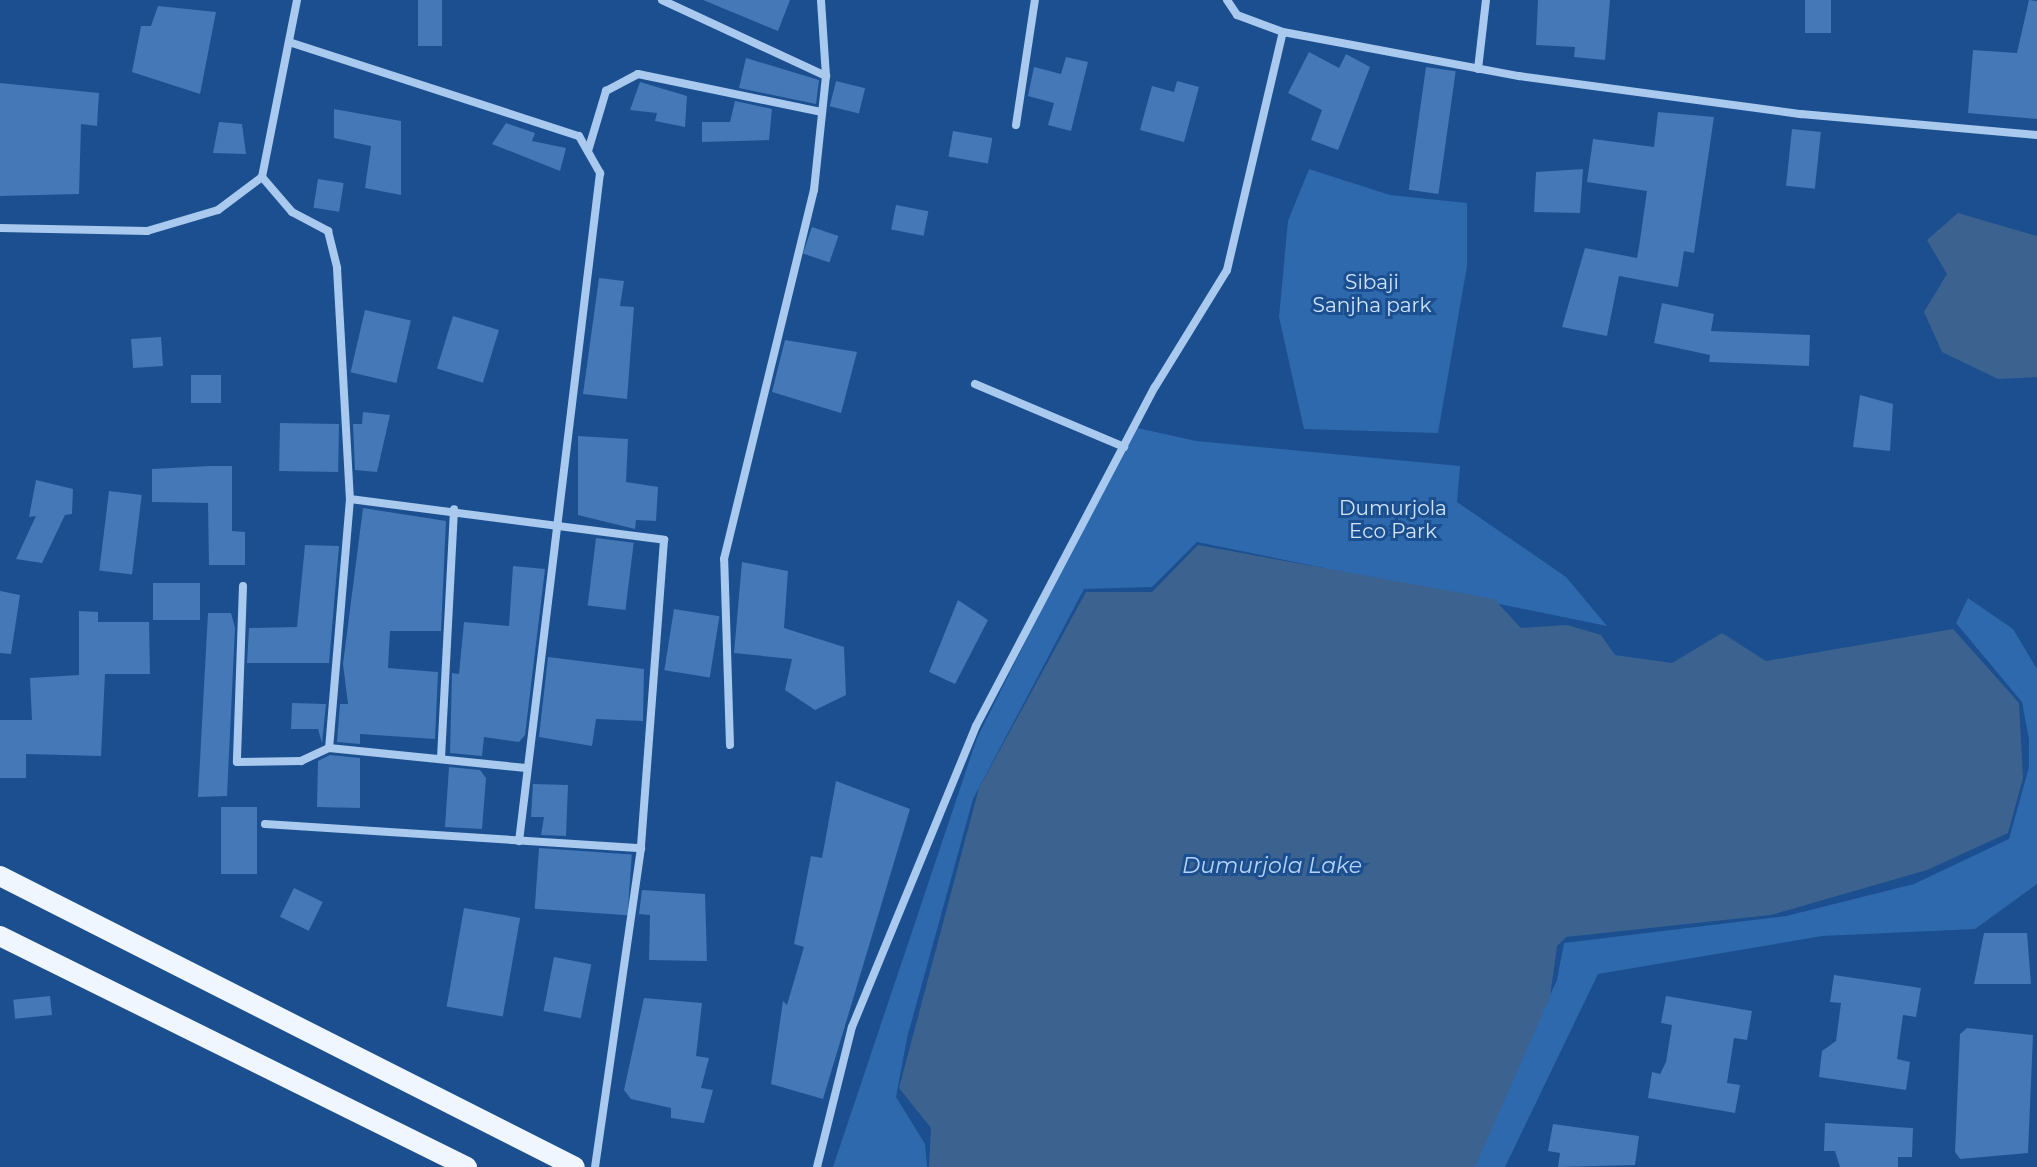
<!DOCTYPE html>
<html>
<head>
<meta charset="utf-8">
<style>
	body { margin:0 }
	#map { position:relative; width:2037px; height:1167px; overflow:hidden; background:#1b4f8f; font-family:Montserrat,sans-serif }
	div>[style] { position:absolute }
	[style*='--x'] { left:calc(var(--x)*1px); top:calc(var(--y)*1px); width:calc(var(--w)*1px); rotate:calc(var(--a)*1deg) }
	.green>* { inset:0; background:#2e69ad }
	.water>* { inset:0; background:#3c6290 }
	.building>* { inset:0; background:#4478b7; transform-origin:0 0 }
	.street>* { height:8px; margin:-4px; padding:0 4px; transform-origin:4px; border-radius:4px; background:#a9c9ee }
	.primary>* { height:20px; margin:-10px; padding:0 10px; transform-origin:10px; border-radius:10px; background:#f0f6ff }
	span { translate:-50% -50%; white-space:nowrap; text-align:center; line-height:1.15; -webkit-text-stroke:6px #1b4f8f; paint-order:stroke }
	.park-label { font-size:20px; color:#cfe3fa }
	.water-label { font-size:22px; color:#b5d3f5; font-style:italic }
</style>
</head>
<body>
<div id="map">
	<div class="green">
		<i style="clip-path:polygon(1309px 169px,1390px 195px,1467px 203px,1467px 266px,1438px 433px,1304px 429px,1279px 317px,1288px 221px)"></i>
		<i style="clip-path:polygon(1133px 427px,1196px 441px,1460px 466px,1457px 502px,1566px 577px,1607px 626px,1197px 542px,1152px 587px,1084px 589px,973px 799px,907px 1038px,896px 1097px,925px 1144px,927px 1167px,833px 1167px,977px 738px)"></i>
		<i style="clip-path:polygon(1968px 598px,2013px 629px,2037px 669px,2037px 884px,1975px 929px,1822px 936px,1598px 974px,1505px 1167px,1472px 1167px,1557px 980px,1564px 943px,1786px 916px,1914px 884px,2009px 839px,2029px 767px,2029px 739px,2022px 702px,1956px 623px)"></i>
	</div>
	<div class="water">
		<i style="clip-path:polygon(1958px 213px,2037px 236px,2037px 377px,1998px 379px,1942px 352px,1924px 312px,1947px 274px,1927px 240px)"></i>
		<i style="clip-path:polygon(1198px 545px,1494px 599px,1521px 628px,1567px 625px,1601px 635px,1615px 655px,1672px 663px,1722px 633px,1766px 661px,1953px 629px,2019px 703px,2023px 778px,2008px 833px,1927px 870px,1771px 915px,1566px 937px,1557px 946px,1550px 997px,1475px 1167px,929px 1167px,931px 1128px,899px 1088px,979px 788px,1086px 592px,1152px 592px)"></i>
	</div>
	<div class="building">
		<i style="left:418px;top:0;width:24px;height:46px"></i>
		<i style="clip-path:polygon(703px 0,790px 0,778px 31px)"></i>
		<i style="clip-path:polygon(1538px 0,1610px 0,1605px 60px,1574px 57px,1575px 47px,1536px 45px)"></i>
		<i style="left:1805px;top:0;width:26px;height:33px"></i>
		<i style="clip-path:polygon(2029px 0,2037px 1px,2037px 119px,1968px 113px,1973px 50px,2017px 53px)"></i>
		<i style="clip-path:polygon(158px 6px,216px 12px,200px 94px,132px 72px,141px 26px,151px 26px)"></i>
		<i style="clip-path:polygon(1309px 52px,1339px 68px,1346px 54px,1370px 67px,1338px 150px,1311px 140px,1322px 110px,1288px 93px)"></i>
		<i style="clip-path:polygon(1066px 57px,1088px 62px,1071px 131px,1048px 125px,1054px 103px,1028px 96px,1034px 67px,1061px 74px)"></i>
		<i style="clip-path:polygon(746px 58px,819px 80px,816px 104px,739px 88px)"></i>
		<i style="left:1426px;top:67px;width:30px;height:124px;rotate:8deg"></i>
		<i style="left:836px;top:81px;width:30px;height:26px;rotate:14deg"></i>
		<i style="clip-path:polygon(1177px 81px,1199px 87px,1184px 142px,1140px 130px,1152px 86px,1174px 92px)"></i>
		<i style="clip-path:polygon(640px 82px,687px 96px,685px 127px,655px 121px,657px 113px,630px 110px)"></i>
		<i style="clip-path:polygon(0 83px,99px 93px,97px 126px,81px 124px,79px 194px,0 196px)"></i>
		<i style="clip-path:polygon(735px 101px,772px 109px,769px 140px,702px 142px,702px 122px,730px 122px)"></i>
		<i style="clip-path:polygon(334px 109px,401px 121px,401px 195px,365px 188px,371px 146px,334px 138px)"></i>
		<i style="clip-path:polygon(1658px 112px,1714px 117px,1694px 253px,1684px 251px,1678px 287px,1619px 276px,1607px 336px,1562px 327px,1585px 248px,1637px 258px,1639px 247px,1647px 191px,1587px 182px,1593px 139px,1654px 147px)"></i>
		<i style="clip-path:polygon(219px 122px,242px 124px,246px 154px,213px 153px)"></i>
		<i style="clip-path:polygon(506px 123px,535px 133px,532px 141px,566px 148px,560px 171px,492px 144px)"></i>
		<i style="left:1792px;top:129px;width:29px;height:57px;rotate:6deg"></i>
		<i style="left:953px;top:131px;width:40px;height:26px;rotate:10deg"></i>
		<i style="clip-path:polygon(1583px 169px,1580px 213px,1534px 212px,1536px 172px)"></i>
		<i style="left:318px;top:179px;width:26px;height:29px;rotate:9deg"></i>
		<i style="left:896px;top:205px;width:33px;height:25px;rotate:11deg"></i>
		<i style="left:812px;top:227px;width:28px;height:28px;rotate:19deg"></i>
		<i style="clip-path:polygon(599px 278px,624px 281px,620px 306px,634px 307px,627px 399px,583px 394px)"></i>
		<i style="clip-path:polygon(1662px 303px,1714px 314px,1711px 331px,1810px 335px,1809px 366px,1709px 362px,1710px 355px,1654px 343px)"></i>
		<i style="left:365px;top:310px;width:47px;height:64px;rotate:13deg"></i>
		<i style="left:453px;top:316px;width:48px;height:55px;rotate:17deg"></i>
		<i style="left:161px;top:337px;width:29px;height:30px;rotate:86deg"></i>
		<i style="clip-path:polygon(785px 340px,857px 352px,841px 413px,772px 392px)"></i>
		<i style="left:191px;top:375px;width:30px;height:28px"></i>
		<i style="clip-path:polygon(1860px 395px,1893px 404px,1890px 451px,1853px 447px)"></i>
		<i style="clip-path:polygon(363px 412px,390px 415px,377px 472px,355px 470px,353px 424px,362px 424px)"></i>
		<i style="left:280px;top:423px;width:59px;height:48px;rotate:1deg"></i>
		<i style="clip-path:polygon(578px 436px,628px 439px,626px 482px,658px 487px,656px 521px,636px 520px,635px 529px,578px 515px)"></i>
		<i style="clip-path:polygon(210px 466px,232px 466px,232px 531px,245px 532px,245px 565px,209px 565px,208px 503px,152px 502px,152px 469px)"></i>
		<i style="clip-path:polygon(36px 480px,73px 489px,72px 514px,65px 515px,42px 563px,16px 559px,36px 516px,29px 517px)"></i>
		<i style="left:109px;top:491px;width:33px;height:80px;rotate:7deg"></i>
		<i style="clip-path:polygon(363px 508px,446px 521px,441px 631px,390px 631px,388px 668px,438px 672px,435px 739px,360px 734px,360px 744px,337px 742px,340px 704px,348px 704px,343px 664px)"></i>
		<i style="left:596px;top:538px;width:38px;height:68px;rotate:7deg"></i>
		<i style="clip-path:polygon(305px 545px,339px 546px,329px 663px,247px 663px,249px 628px,297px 627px)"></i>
		<i style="clip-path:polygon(742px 562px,788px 571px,784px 628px,844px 647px,846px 695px,815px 710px,785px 690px,792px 659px,734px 653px)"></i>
		<i style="clip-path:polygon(513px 566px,545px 569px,525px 735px,519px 742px,484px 737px,482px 756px,450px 753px,452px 673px,459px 674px,464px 622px,509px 626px)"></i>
		<i style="left:153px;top:583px;width:47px;height:37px"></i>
		<i style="clip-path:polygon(0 591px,20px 595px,11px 654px,0 653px)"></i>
		<i style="clip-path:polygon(958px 600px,988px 620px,955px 684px,929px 672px)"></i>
		<i style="left:674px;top:609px;width:46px;height:62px;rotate:9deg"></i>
		<i style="clip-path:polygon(79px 611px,98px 612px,98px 622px,149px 622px,150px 674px,105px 674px,101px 756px,26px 754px,26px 778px,0 778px,0 720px,32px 720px,30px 678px,79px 675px)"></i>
		<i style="clip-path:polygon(208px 613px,231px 613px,235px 628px,227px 796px,198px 797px)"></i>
		<i style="clip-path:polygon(548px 657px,644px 669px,643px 721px,596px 719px,592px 746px,539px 737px)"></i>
		<i style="clip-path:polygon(292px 703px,326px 704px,322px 743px,318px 729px,291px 729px)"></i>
		<i style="clip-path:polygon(330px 755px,360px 758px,360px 808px,317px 807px,318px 761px)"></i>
		<i style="clip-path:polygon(449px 767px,480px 770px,486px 778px,482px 829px,445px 827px)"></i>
		<i style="clip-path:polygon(836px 781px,910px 809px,823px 1099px,771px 1084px,783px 1001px,787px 1005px,804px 947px,794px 944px,811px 856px,822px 858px)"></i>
		<i style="clip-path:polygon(533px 784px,568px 785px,566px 836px,541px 835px,544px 817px,531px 817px)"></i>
		<i style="left:221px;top:807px;width:36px;height:67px"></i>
		<i style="left:539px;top:848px;width:93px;height:61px;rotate:4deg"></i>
		<i style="left:294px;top:888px;width:32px;height:32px;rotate:26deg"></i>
		<i style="clip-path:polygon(642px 890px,705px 894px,707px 961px,649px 960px,650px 915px,639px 914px)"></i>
		<i style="left:464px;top:908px;width:57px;height:100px;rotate:10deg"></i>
		<i style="clip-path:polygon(1984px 933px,2027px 933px,2031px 984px,1974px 984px)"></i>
		<i style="left:554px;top:957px;width:38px;height:55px;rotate:11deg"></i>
		<i style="clip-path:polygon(1834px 975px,1921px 988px,1916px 1017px,1903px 1015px,1897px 1059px,1910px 1062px,1906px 1090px,1819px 1077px,1822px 1051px,1836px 1041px,1841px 1003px,1830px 1002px)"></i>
		<i style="left:50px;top:996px;width:19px;height:37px;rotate:84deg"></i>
		<i style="clip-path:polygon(1666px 996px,1752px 1011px,1747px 1040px,1734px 1038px,1727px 1083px,1740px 1085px,1735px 1113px,1648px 1098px,1652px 1072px,1660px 1074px,1666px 1062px,1672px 1025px,1661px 1023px)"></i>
		<i style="clip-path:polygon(644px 998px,702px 1003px,696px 1056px,709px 1058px,701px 1088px,713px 1090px,704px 1123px,671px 1118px,671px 1108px,631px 1099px,624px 1090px)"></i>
		<i style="clip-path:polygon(1967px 1028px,2033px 1035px,2028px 1153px,1960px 1159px,1955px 1152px,1960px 1034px)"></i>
		<i style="clip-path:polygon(1825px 1123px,1913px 1128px,1912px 1157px,1898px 1157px,1898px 1167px,1840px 1167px,1835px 1151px,1824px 1151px)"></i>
		<i style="clip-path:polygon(1553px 1124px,1639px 1136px,1635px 1165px,1558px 1167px,1560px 1153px,1548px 1151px)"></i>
	</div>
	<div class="street">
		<i style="--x:662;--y:0;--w:181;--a:24.9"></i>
		<i style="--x:1227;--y:0;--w:18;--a:56"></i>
		<i style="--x:1237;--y:15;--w:49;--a:20.3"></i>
		<i style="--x:1283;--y:32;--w:240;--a:10.6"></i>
		<i style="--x:1519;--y:76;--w:285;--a:7.7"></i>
		<i style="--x:1801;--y:114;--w:237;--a:5.1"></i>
		<i style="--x:289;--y:42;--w:305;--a:18"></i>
		<i style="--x:579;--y:136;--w:43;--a:60.4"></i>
		<i style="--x:600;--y:173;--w:673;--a:96.91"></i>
		<i style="--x:1478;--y:69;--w:69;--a:-83.4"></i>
		<i style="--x:1016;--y:125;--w:126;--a:-81.4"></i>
		<i style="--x:588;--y:151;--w:63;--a:-73.3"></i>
		<i style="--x:606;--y:91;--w:36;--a:-28"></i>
		<i style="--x:638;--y:74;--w:188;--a:11.7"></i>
		<i style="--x:262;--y:177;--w:46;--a:49.4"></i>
		<i style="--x:292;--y:212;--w:41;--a:27.8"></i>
		<i style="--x:328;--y:231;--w:38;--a:76"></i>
		<i style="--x:337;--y:268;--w:231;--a:86.8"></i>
		<i style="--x:350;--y:499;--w:250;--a:94.8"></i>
		<i style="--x:0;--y:228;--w:147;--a:1.2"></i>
		<i style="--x:147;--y:231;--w:74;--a:-16.5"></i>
		<i style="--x:218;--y:210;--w:55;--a:-36.9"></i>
		<i style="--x:262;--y:177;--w:180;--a:-78.8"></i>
		<i style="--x:975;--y:384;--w:162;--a:22.9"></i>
		<i style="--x:350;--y:499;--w:317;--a:7.4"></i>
		<i style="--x:664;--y:540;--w:309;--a:94.3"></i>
		<i style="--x:641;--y:848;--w:322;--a:98.2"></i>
		<i style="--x:243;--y:586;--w:176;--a:92"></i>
		<i style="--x:237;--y:762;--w:64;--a:-0.9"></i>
		<i style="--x:301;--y:761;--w:31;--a:-25"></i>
		<i style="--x:329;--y:748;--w:198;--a:5.8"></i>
		<i style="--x:730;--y:745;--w:186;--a:-91.8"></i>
		<i style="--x:724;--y:559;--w:380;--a:-76.3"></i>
		<i style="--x:814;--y:190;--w:115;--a:-84"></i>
		<i style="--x:826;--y:76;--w:76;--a:-93.8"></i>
		<i style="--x:441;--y:758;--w:249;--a:-87"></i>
		<i style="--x:265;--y:824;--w:377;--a:3.7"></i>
		<i style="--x:817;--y:1167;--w:144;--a:-76"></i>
		<i style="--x:852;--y:1027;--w:326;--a:-67.6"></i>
		<i style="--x:976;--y:726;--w:383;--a:-62.2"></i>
		<i style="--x:1155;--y:387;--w:137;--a:-58.4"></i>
		<i style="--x:1227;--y:270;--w:244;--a:-76.8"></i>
	</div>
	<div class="primary">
		<i style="--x:0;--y:876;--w:644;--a:26.84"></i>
		<i style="--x:0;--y:936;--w:521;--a:26.32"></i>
	</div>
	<div class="park-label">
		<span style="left:1372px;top:294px">Sibaji<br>Sanjha park</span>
		<span style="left:1393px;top:520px">Dumurjola<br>Eco Park</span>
	</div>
	<div class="water-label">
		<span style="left:1272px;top:866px">Dumurjola Lake</span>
	</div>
</div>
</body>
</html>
